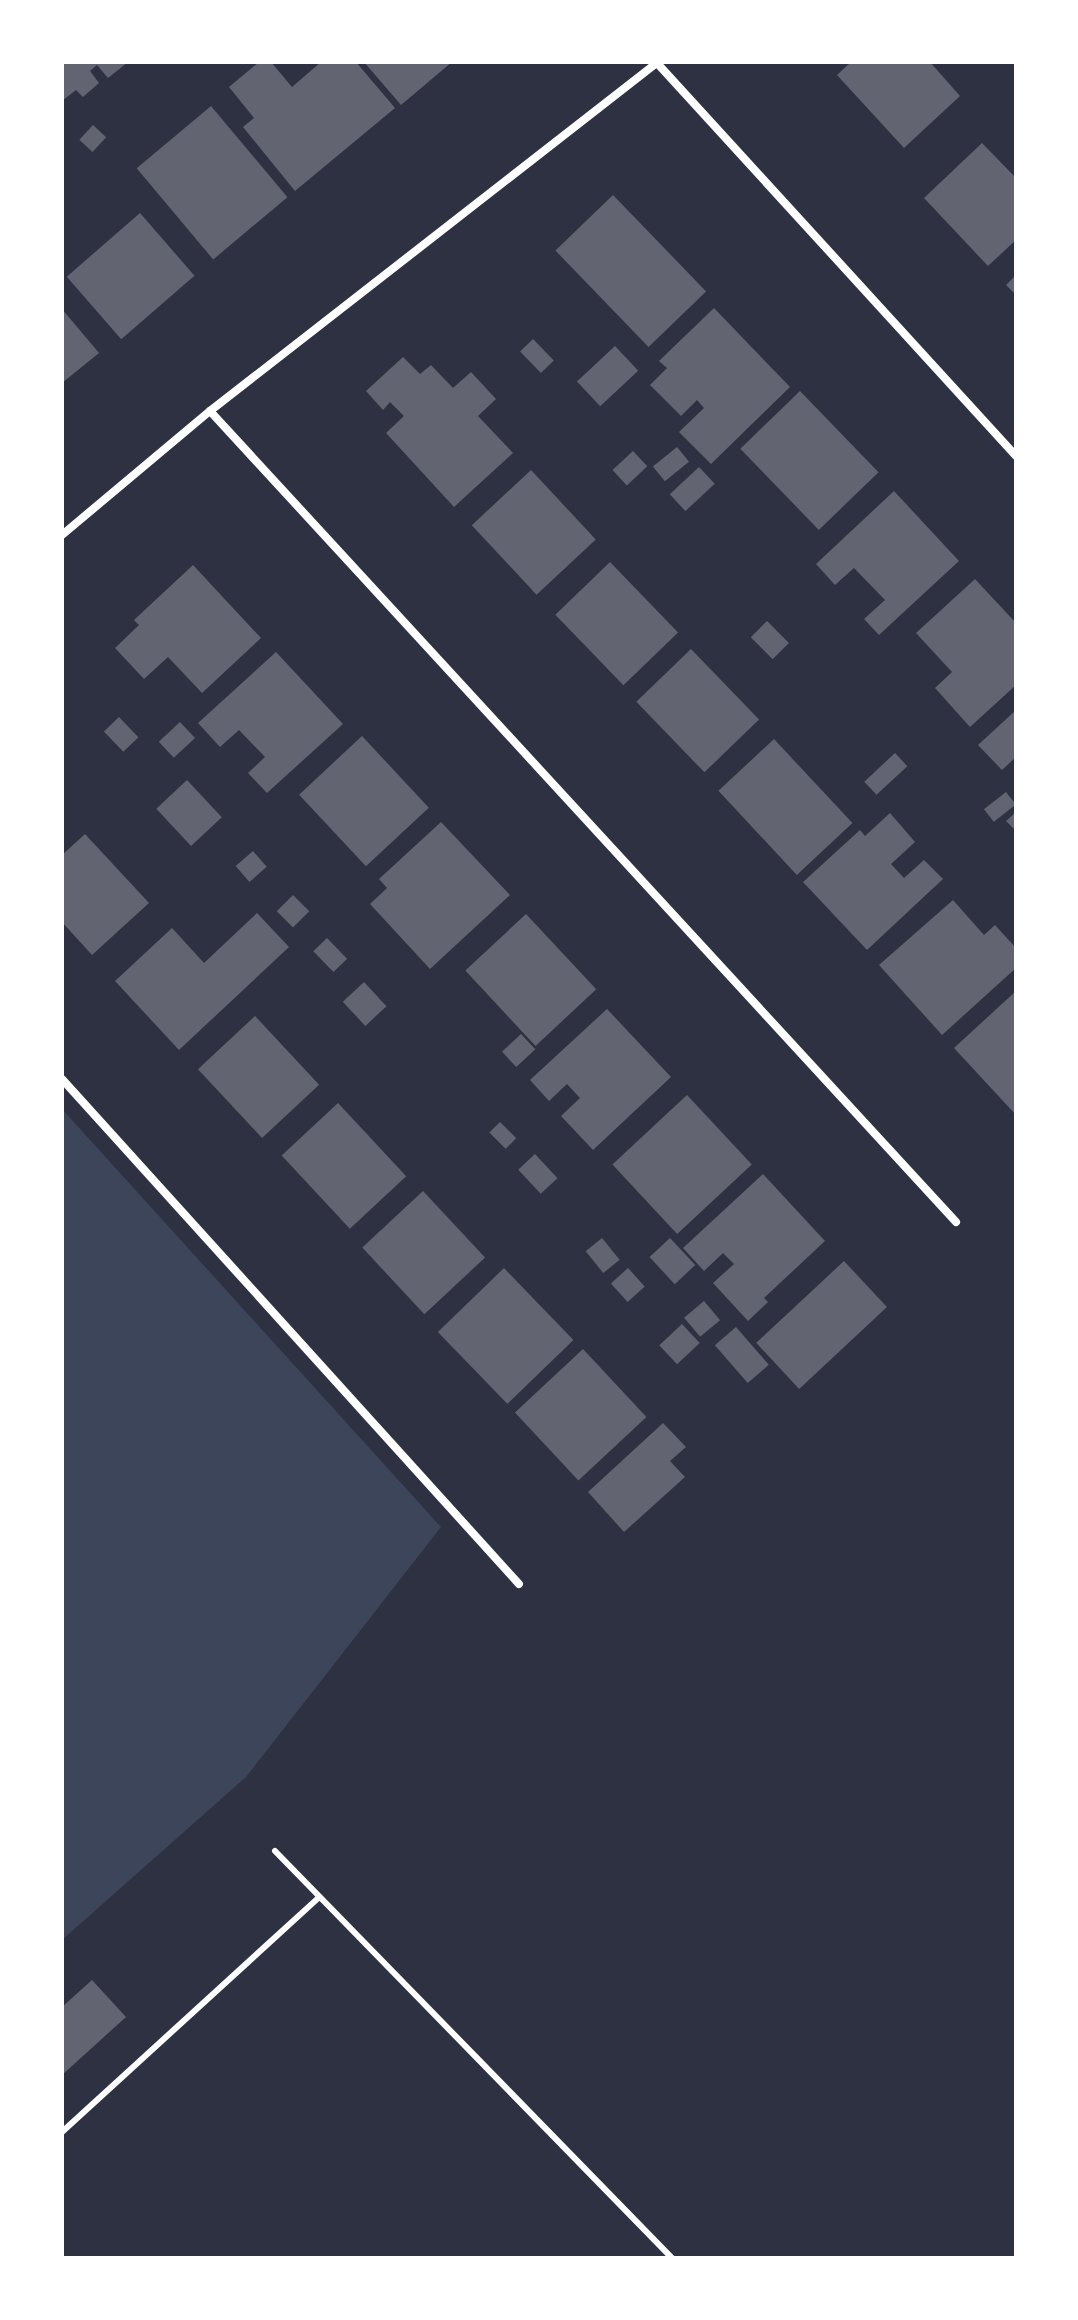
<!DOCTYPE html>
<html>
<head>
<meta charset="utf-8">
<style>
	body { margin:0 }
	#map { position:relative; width:1078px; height:2320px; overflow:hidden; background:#2d3142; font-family:"Public Sans",sans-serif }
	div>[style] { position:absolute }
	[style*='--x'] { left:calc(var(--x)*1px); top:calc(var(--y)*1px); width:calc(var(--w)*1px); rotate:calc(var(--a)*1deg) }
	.green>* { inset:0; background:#3c4559 }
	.building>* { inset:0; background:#626471; transform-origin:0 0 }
	.service>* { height:6px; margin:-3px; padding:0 3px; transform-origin:3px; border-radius:3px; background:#fff }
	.minor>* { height:8px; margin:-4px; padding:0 4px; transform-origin:4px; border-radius:4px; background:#fff }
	span { translate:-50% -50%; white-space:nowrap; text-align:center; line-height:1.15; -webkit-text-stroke:6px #fff; paint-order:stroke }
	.frame { position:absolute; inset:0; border:64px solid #fff; pointer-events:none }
</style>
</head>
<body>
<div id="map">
	<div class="green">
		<i style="clip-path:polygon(62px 1109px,441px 1527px,246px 1777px,62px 1940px)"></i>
	</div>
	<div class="building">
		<i style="clip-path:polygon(62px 62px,128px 62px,108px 78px,97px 65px,90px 71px,99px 83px,83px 97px,76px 90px,62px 101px)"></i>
		<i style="clip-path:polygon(259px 62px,271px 62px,292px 87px,321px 62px,356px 62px,395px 108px,295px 191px,243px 127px,254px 118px,229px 87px)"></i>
		<i style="clip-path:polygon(364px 62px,452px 62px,401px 105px)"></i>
		<i style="clip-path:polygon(851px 62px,930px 62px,960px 96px,904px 148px,837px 75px)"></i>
		<i style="left:211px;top:106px;width:119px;height:97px;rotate:50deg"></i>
		<i style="left:93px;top:125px;width:18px;height:20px;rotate:43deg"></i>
		<i style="clip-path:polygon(982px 143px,1016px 178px,1016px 240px,988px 266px,924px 198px)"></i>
		<i style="left:613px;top:195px;width:134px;height:80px;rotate:46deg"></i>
		<i style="left:140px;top:213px;width:83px;height:97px;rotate:49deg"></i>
		<i style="clip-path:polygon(1016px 275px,1016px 295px,1006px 285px)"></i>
		<i style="clip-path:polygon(714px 308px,790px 387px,711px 464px,679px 432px,704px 408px,697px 400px,681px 416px,650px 385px,667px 368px,659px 361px)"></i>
		<i style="clip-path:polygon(62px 309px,99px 353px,62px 383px)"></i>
		<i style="left:533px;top:339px;width:30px;height:18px;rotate:46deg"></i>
		<i style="left:615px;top:346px;width:34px;height:52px;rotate:47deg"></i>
		<i style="clip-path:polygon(403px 357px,420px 374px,431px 365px,453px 388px,471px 372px,496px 399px,478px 416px,513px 453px,454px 507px,386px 433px,404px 416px,390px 402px,383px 410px,366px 391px)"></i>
		<i style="left:800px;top:391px;width:113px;height:83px;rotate:46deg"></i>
		<i style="left:677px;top:447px;width:19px;height:31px;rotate:51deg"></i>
		<i style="left:633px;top:451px;width:21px;height:28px;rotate:47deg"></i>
		<i style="left:699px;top:467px;width:23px;height:40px;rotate:47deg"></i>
		<i style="left:531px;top:470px;width:95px;height:81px;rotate:47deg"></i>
		<i style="clip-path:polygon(894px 491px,959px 561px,879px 635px,864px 619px,885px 600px,854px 568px,835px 585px,816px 564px)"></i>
		<i style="left:610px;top:562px;width:98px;height:76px;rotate:46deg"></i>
		<i style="clip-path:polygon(193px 565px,261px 638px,202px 693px,168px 657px,144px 679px,115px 648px,139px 625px,134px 620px)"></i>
		<i style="clip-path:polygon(975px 579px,1016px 623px,1016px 685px,970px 727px,935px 688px,952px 672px,916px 633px)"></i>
		<i style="left:767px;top:621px;width:31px;height:23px;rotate:45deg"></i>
		<i style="left:691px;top:649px;width:98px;height:76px;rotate:46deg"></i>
		<i style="clip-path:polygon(276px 652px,343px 724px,267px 793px,248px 773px,265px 757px,239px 730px,220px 747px,198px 723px)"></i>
		<i style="clip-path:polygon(1016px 710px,1016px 757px,1002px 770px,978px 745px)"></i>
		<i style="left:119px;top:717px;width:28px;height:21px;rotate:46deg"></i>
		<i style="left:180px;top:722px;width:22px;height:29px;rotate:47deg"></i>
		<i style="left:362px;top:736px;width:98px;height:86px;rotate:47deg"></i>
		<i style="left:774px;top:739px;width:115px;height:76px;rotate:47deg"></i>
		<i style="left:895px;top:753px;width:18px;height:42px;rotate:47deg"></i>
		<i style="left:187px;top:780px;width:51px;height:42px;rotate:47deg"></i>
		<i style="left:1006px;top:792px;width:16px;height:28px;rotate:52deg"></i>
		<i style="clip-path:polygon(1016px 812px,1016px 831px,1006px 821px)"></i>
		<i style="clip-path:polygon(890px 813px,915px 842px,891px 864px,904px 878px,924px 860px,943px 879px,867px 950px,803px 882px,860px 830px,865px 836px)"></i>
		<i style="clip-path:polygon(441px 822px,510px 895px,430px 969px,370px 904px,387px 888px,379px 879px)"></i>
		<i style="clip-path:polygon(85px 834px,149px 903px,92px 955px,62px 922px,62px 855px)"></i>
		<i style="left:253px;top:851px;width:21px;height:23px;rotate:49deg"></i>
		<i style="left:293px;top:895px;width:23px;height:23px;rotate:45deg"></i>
		<i style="clip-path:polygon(953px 900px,984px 935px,995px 925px,1016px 948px,1016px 968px,942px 1035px,879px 965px)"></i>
		<i style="clip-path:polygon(257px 913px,289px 947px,179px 1050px,115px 981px,172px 928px,204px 963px)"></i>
		<i style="left:526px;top:914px;width:103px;height:83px;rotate:47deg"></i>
		<i style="left:327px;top:938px;width:29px;height:19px;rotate:46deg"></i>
		<i style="left:364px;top:982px;width:33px;height:29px;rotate:47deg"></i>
		<i style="clip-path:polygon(1016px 991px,1016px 1115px,954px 1048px)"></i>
		<i style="clip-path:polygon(607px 1009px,671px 1077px,593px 1150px,561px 1116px,580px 1098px,567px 1084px,549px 1101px,530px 1080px)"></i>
		<i style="left:255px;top:1016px;width:94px;height:78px;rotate:47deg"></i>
		<i style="left:521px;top:1034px;width:21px;height:26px;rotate:47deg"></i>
		<i style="left:687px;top:1095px;width:95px;height:102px;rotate:47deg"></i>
		<i style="left:338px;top:1103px;width:100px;height:77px;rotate:47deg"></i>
		<i style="left:500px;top:1122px;width:23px;height:15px;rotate:45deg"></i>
		<i style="left:535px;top:1154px;width:33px;height:23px;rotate:47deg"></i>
		<i style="clip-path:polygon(763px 1174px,825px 1241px,764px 1298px,768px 1302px,748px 1321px,713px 1283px,734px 1264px,723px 1253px,704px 1271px,683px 1248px)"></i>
		<i style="left:423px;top:1191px;width:91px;height:83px;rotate:47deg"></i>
		<i style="left:602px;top:1238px;width:28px;height:21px;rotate:51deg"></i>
		<i style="left:670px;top:1238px;width:37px;height:28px;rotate:47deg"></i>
		<i style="left:844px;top:1261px;width:63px;height:120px;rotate:47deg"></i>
		<i style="left:504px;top:1268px;width:100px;height:92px;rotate:46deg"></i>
		<i style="left:628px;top:1268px;width:25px;height:23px;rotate:48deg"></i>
		<i style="left:704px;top:1301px;width:25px;height:26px;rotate:50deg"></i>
		<i style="left:682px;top:1324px;width:26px;height:31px;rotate:47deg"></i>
		<i style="left:736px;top:1327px;width:50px;height:28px;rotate:49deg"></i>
		<i style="left:583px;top:1349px;width:93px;height:93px;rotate:47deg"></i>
		<i style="clip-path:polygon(663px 1423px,686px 1447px,670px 1461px,685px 1477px,624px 1532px,588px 1492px)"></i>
		<i style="clip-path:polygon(92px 1980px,126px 2017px,62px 2075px,62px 2007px)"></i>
	</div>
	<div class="service">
		<i style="--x:275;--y:1851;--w:569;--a:45.71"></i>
		<i style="--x:62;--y:2132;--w:348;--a:-42.4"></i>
	</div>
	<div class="minor">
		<i style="--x:657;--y:63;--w:532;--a:47.59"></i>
		<i style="--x:210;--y:411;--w:1102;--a:47.39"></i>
		<i style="--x:62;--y:535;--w:193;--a:-40"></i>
		<i style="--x:210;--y:411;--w:568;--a:-37.92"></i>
		<i style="--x:62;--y:1079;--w:681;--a:47.86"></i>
	</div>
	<div class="frame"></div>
</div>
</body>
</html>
